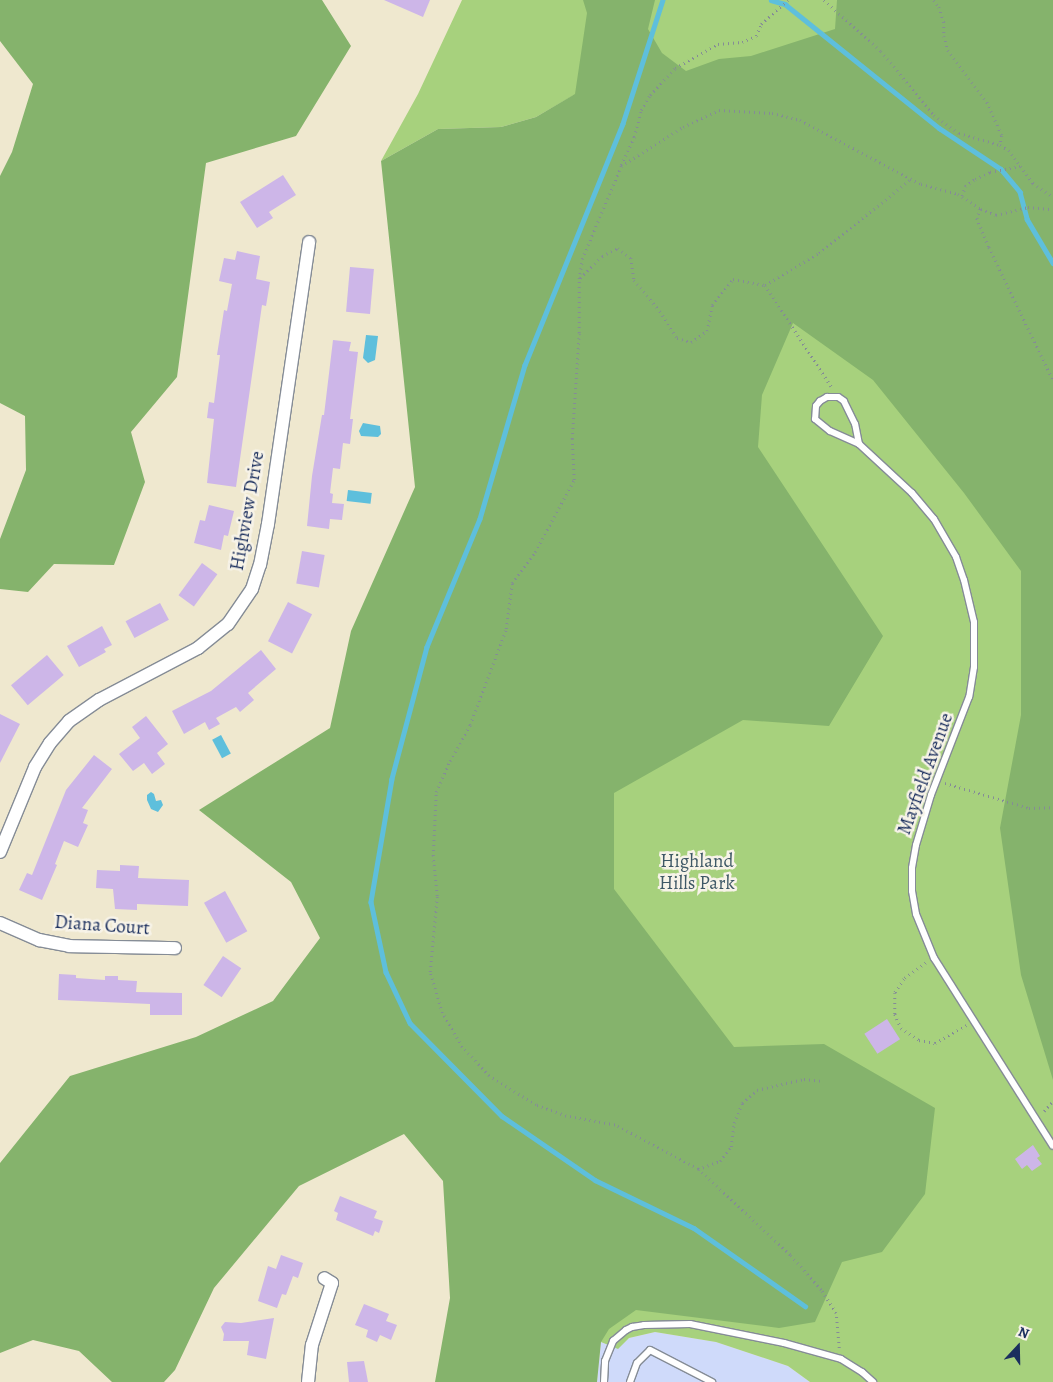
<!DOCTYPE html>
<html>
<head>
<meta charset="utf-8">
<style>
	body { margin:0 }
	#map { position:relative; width:1053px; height:1382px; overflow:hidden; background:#efe8cf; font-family:Alegreya,serif }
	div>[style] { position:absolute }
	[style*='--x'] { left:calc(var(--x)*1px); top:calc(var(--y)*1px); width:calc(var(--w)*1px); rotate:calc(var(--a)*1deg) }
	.built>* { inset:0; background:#cfdafa }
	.green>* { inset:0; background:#a7d17d }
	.forest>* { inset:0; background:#85b36c }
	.water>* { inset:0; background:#5ebfdc; transform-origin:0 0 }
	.stream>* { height:4.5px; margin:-2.25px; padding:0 2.25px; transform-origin:2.25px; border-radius:2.25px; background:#5ebfdc }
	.building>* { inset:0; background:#cdb6e8; transform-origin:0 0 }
	.path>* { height:2.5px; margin-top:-1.25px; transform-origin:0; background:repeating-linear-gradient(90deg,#858c96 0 1px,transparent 0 5px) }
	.roads { filter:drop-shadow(1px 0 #858c96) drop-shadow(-1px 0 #858c96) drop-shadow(0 1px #858c96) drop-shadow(0 -1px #858c96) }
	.lane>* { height:6px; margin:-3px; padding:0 3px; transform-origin:3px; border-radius:3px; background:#fff }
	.street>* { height:12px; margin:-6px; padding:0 6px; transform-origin:6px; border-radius:6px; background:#fff }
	span { translate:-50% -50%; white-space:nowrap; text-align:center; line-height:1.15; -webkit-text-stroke:5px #f7f3e8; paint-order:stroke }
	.street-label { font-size:19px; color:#1b2f5e }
	.park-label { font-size:19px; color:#3e5866 }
	.north { position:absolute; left:993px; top:1322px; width:50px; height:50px; -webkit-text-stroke:4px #f7f3e8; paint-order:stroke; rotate:21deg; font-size:14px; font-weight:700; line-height:20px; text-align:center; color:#1b2f5e }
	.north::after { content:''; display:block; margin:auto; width:18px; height:22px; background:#1b2f5e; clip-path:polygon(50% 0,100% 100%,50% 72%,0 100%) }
</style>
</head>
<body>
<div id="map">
	<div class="built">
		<i style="clip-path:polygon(655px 1332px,716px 1342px,788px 1366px,810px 1382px,597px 1382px,601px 1342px,618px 1348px,629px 1338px)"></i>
	</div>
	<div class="green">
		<i style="clip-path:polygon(462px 0,1053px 0,1053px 1382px,810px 1382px,788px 1366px,716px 1342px,655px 1332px,629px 1338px,618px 1349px,601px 1342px,574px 95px,536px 117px,501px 127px,438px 129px,381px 161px,418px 94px)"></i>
	</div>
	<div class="forest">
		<i style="clip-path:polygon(0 0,322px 0,351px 46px,296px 136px,206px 163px,177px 377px,131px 432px,145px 482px,114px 565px,54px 564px,28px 592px,0 589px,0 539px,26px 470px,25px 416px,0 403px,0 176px,12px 152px,33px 84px,0 41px)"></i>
		<i style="clip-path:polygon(583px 0,655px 0,648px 29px,662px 53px,686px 71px,719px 59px,751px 56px,835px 29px,837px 0,1053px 0,1053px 1080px,1021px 975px,1000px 828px,1021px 715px,1021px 571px,964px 493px,873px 380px,793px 323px,762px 395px,758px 447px,883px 636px,829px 726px,743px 720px,614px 793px,614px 889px,734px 1047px,824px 1044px,935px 1108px,925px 1194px,882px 1252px,842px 1262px,815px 1322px,779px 1328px,636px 1310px,609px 1329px,601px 1342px,597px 1382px,435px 1382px,450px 1298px,443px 1181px,404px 1134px,299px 1186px,214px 1288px,175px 1370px,164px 1382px,112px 1382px,79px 1351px,33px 1340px,0 1353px,0 1163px,70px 1076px,196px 1037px,273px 1001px,320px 938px,291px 882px,199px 810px,330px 728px,351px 631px,415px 487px,381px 161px,438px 129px,501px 127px,536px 117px,575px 94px,587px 13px)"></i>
	</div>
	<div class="water">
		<i style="clip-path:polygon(366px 335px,378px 336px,375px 360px,368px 363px,363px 358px)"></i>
		<i style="clip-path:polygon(363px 423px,380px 426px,381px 434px,378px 437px,361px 436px,359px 431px)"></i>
		<i style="left:348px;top:490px;width:24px;height:11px;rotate:7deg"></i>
		<i style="left:221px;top:735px;width:21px;height:10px;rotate:62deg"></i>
		<i style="clip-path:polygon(151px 792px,154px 794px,156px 801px,161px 800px,163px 805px,158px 812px,151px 809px,147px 800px,147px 795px)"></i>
	</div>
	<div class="stream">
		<i style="--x:663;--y:0;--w:130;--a:107.9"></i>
		<i style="--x:623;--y:124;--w:260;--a:112.1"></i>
		<i style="--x:525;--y:365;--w:160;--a:106.3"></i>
		<i style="--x:480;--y:519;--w:139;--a:112.5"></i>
		<i style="--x:427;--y:647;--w:137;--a:104.9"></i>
		<i style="--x:392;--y:779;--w:125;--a:99.7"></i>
		<i style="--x:371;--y:902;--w:72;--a:77.9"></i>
		<i style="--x:386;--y:972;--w:56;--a:64.8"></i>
		<i style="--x:410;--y:1023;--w:131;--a:45.3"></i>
		<i style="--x:502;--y:1116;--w:113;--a:34.5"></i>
		<i style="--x:595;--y:1180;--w:110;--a:25.9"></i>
		<i style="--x:694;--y:1228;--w:136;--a:35.1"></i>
		<i style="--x:771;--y:0;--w:15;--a:16"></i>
		<i style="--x:785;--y:4;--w:198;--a:38.8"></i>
		<i style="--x:939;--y:128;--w:74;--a:33.5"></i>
		<i style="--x:1001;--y:169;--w:30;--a:50"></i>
		<i style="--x:1020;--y:192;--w:28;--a:75"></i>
		<i style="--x:1027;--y:219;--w:51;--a:59.4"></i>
	</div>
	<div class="building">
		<i style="clip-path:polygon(384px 0,430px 0,423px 17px)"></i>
		<i style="clip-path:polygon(283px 175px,296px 195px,269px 212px,273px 218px,257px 228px,240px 202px)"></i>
		<i style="clip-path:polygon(237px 251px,260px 256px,256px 279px,270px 282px,266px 306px,262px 305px,236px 487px,207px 483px,214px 419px,207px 418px,209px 402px,214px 403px,220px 355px,217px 355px,224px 310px,227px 311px,232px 284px,219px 281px,224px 258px,235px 260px)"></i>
		<i style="left:350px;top:267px;width:24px;height:45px;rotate:5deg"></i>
		<i style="clip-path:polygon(333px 340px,351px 342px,349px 351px,358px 352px,350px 419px,353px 419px,350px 444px,343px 443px,340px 469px,333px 468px,330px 493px,333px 494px,332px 503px,344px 504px,342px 520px,330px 519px,329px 529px,307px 526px,312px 476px,322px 415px,324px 415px)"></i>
		<i style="clip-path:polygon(209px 505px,234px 511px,228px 536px,224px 535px,221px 550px,194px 543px,200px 520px,205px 521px)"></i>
		<i style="left:302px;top:551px;width:23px;height:33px;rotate:10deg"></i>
		<i style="left:202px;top:563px;width:19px;height:40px;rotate:36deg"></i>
		<i style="left:288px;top:602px;width:27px;height:44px;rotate:27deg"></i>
		<i style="left:160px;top:603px;width:19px;height:39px;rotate:62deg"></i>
		<i style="clip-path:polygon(102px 626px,112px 645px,104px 649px,106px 652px,79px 667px,67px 646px)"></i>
		<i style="clip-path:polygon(261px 650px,276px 669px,248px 693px,254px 700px,240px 712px,236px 707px,216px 718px,220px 724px,209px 730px,205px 722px,184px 734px,172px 711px,211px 691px)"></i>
		<i style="left:47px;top:655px;width:26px;height:47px;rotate:50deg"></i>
		<i style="clip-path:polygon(0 714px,20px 724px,0 763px)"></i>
		<i style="clip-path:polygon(146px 716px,168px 744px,157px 753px,165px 764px,152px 774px,144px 763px,133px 771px,119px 754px,140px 738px,132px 727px)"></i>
		<i style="clip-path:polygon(94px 755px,112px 769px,82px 808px,88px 810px,83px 823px,88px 825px,78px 847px,64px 841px,55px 864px,57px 865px,42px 900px,19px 890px,27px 873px,32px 875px,66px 790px)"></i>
		<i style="clip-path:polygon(120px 865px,139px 866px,138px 878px,189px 880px,188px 906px,137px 904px,137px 910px,115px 909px,113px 889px,96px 888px,97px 870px,120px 871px)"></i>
		<i style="left:225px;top:891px;width:46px;height:24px;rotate:61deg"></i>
		<i style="left:223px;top:956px;width:22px;height:35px;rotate:34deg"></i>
		<i style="clip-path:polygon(59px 974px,76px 975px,76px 978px,105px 980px,105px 976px,118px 976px,118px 980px,137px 981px,136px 992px,182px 993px,182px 1015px,150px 1015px,150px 1004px,58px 1000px)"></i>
		<i style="left:887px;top:1019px;width:24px;height:27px;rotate:57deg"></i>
		<i style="clip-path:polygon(1033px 1145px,1040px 1156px,1037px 1158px,1042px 1164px,1032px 1171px,1027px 1165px,1022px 1169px,1015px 1159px)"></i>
		<i style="clip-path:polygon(340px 1196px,377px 1211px,374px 1218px,383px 1221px,379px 1233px,375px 1231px,373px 1236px,336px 1220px,338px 1213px,334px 1211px)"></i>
		<i style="clip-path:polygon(281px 1255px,303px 1263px,298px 1278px,293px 1276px,286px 1295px,282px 1294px,277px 1308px,258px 1301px,268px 1266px,276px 1269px)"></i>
		<i style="clip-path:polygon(364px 1304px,389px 1314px,386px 1321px,397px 1325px,391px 1340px,380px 1335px,377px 1342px,366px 1337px,368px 1330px,355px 1325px)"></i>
		<i style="clip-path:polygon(274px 1318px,266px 1359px,247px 1355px,249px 1341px,223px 1341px,224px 1334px,221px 1327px,225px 1322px,241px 1323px)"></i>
		<i style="clip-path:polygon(364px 1361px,368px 1382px,349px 1382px,347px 1362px)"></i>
	</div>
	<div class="path">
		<i style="--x:824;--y:0;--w:76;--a:41.8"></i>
		<i style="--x:881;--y:51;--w:83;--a:50.4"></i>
		<i style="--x:934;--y:115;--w:31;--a:36"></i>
		<i style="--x:959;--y:133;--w:43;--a:16.3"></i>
		<i style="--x:1000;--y:145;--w:10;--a:29"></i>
		<i style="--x:1009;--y:150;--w:41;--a:54"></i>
		<i style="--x:1033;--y:183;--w:24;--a:35"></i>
		<i style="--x:934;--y:0;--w:9;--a:54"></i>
		<i style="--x:939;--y:7;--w:16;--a:72"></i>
		<i style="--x:944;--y:22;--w:14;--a:90"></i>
		<i style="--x:944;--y:36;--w:15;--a:74"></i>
		<i style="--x:948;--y:50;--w:65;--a:53.1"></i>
		<i style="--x:987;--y:102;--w:37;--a:66"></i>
		<i style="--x:1002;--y:136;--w:9;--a:103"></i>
		<i style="--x:621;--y:165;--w:31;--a:-65"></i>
		<i style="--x:634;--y:137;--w:28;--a:-75"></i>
		<i style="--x:641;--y:110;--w:17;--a:-59"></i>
		<i style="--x:650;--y:95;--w:37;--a:-47"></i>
		<i style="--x:675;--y:68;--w:49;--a:-29.2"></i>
		<i style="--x:718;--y:44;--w:24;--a:-5"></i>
		<i style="--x:742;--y:42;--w:15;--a:-23"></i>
		<i style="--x:756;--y:36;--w:13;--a:-67"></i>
		<i style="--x:761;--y:24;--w:36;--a:-42"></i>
		<i style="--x:962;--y:196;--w:10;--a:-73"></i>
		<i style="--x:965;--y:186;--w:12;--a:-35"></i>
		<i style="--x:975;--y:179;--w:17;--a:-25"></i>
		<i style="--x:990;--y:172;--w:32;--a:-11"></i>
		<i style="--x:981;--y:209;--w:10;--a:114"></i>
		<i style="--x:977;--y:218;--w:31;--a:68"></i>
		<i style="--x:989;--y:247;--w:148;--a:64.3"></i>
		<i style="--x:580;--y:278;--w:31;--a:-45"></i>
		<i style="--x:602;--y:256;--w:18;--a:-27"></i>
		<i style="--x:618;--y:248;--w:16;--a:38"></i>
		<i style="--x:631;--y:258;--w:22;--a:82"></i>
		<i style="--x:634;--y:280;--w:40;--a:50"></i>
		<i style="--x:660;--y:311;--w:32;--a:58"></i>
		<i style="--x:677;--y:338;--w:15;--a:16"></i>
		<i style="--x:691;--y:342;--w:19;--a:-35"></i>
		<i style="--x:707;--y:331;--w:26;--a:-79"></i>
		<i style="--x:712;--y:305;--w:33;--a:-51"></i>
		<i style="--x:733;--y:279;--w:33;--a:11"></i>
		<i style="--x:765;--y:285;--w:121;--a:56.8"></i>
		<i style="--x:765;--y:285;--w:63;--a:-30.7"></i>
		<i style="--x:819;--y:253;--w:118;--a:-38.8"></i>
		<i style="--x:945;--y:783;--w:88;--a:16.6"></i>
		<i style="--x:1029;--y:808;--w:24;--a:-2"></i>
		<i style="--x:926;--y:963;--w:27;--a:144"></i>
		<i style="--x:904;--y:979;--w:17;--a:123"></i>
		<i style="--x:895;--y:993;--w:21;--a:90"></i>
		<i style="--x:895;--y:1014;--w:15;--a:67"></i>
		<i style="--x:901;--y:1028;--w:22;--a:34"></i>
		<i style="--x:919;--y:1040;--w:16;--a:11"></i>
		<i style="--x:935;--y:1043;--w:36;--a:-30"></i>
		<i style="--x:1044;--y:1111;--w:13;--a:-48"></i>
		<i style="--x:698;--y:1169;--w:23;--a:-20"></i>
		<i style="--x:720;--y:1161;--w:18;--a:-52"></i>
		<i style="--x:731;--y:1147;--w:24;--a:-83"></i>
		<i style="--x:734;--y:1123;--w:22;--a:-68"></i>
		<i style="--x:742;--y:1103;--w:20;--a:-41"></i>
		<i style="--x:757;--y:1090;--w:48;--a:-13.2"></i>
		<i style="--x:804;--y:1079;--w:18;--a:6"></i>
		<i style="--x:839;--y:1348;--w:35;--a:-95"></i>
		<i style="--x:836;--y:1313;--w:27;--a:-123"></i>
		<i style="--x:821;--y:1290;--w:47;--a:-131.5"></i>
		<i style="--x:790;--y:1255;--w:126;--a:-136.9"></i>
		<i style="--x:698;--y:1169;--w:94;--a:-152.1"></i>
		<i style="--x:615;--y:1125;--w:50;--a:-169.6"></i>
		<i style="--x:566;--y:1116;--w:32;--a:-160"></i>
		<i style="--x:536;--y:1105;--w:55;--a:-148.3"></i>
		<i style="--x:489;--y:1076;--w:40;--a:-133"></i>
		<i style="--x:462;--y:1047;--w:39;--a:-120"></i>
		<i style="--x:442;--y:1013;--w:43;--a:-106.3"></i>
		<i style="--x:430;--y:972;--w:76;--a:-84.7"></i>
		<i style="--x:437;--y:896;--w:40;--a:-95.7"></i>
		<i style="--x:433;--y:856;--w:64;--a:-87.3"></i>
		<i style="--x:436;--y:792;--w:34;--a:-66"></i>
		<i style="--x:450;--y:761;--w:41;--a:-60.9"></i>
		<i style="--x:470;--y:725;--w:103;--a:-69.4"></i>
		<i style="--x:506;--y:629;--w:46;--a:-82.6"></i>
		<i style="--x:512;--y:583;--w:39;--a:-53"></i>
		<i style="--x:535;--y:552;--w:82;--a:-61.6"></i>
		<i style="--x:574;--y:480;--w:41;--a:-92.8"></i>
		<i style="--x:572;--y:439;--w:106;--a:-86.2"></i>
		<i style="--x:579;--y:333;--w:54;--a:-90"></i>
		<i style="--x:579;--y:279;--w:20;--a:-81"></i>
		<i style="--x:582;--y:259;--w:101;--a:-67.2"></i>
		<i style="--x:621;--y:166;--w:73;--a:-32.2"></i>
		<i style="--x:683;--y:127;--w:40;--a:-25"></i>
		<i style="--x:719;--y:110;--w:53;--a:3.2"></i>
		<i style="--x:772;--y:113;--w:29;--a:14"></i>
		<i style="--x:800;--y:120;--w:137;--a:27.9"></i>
		<i style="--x:921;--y:184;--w:38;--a:15"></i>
		<i style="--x:958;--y:194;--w:27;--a:33"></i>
		<i style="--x:981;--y:209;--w:16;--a:22"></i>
		<i style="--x:996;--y:215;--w:33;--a:-14"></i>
		<i style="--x:1028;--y:207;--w:25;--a:5"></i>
	</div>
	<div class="roads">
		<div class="lane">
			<i style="--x:859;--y:444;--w:20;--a:-101"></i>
			<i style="--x:855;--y:424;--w:25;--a:-116"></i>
			<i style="--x:844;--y:401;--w:7;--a:-146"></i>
			<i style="--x:838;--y:397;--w:11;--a:180"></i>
			<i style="--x:827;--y:397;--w:8;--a:150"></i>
			<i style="--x:820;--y:401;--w:6;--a:129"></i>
			<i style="--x:816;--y:406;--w:13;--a:94"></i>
			<i style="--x:815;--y:419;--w:19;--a:39"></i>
			<i style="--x:830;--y:431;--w:32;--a:24"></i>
			<i style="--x:859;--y:444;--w:72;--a:42.8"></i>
			<i style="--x:912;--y:493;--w:34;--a:50"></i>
			<i style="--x:934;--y:519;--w:44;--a:59.9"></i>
			<i style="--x:956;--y:557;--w:24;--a:71"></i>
			<i style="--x:964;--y:580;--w:43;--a:76.6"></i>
			<i style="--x:974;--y:622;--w:45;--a:90"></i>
			<i style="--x:974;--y:667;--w:30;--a:99"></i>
			<i style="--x:969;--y:697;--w:105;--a:111.2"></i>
			<i style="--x:931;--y:795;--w:52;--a:106.7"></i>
			<i style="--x:916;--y:845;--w:23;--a:100"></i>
			<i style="--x:912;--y:868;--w:23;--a:90"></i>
			<i style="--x:912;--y:891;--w:23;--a:80"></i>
			<i style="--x:916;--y:914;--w:48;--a:67.8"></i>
			<i style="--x:934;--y:958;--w:222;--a:57.7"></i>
			<i style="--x:604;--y:1382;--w:21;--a:-87"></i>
			<i style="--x:605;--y:1361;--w:22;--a:-68"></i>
			<i style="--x:613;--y:1341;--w:17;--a:-40"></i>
			<i style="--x:626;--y:1330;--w:7;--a:-27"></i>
			<i style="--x:632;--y:1327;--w:12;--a:-9"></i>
			<i style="--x:644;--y:1325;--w:46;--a:-1.2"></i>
			<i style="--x:690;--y:1324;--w:96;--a:11.4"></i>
			<i style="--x:784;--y:1343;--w:59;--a:15.7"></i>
			<i style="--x:841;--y:1359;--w:25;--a:32"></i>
			<i style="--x:862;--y:1372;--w:15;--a:42"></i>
			<i style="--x:630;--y:1382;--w:20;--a:-70"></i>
			<i style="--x:637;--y:1363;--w:18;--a:-45"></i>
			<i style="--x:650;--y:1350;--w:70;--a:27.3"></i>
		</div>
		<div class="street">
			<i style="--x:0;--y:852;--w:92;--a:-67.6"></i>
			<i style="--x:35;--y:767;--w:28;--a:-58"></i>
			<i style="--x:50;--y:743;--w:29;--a:-49"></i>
			<i style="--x:69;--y:721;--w:37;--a:-35"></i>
			<i style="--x:99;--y:700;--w:112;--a:-27.7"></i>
			<i style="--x:198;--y:648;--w:38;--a:-39"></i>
			<i style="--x:228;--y:624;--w:42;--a:-55.6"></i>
			<i style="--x:252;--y:589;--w:25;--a:-72"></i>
			<i style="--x:260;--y:565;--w:42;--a:-79"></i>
			<i style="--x:268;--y:524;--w:285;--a:-81.7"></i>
			<i style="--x:0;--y:923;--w:43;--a:23.6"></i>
			<i style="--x:39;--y:940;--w:31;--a:11"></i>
			<i style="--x:69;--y:946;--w:106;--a:1.1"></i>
			<i style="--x:308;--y:1382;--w:37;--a:-84"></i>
			<i style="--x:312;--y:1345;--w:65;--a:-72.1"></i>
			<i style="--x:332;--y:1283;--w:9;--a:-148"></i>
		</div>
	</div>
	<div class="street-label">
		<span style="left:248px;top:511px;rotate:-80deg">Highview Drive</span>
		<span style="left:926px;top:774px;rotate:-70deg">Mayfield Avenue</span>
		<span style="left:102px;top:926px;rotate:4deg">Diana Court</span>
	</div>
	<div class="park-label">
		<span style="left:697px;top:873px">Highland<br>Hills Park</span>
	</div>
	<div class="north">N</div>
</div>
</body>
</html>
